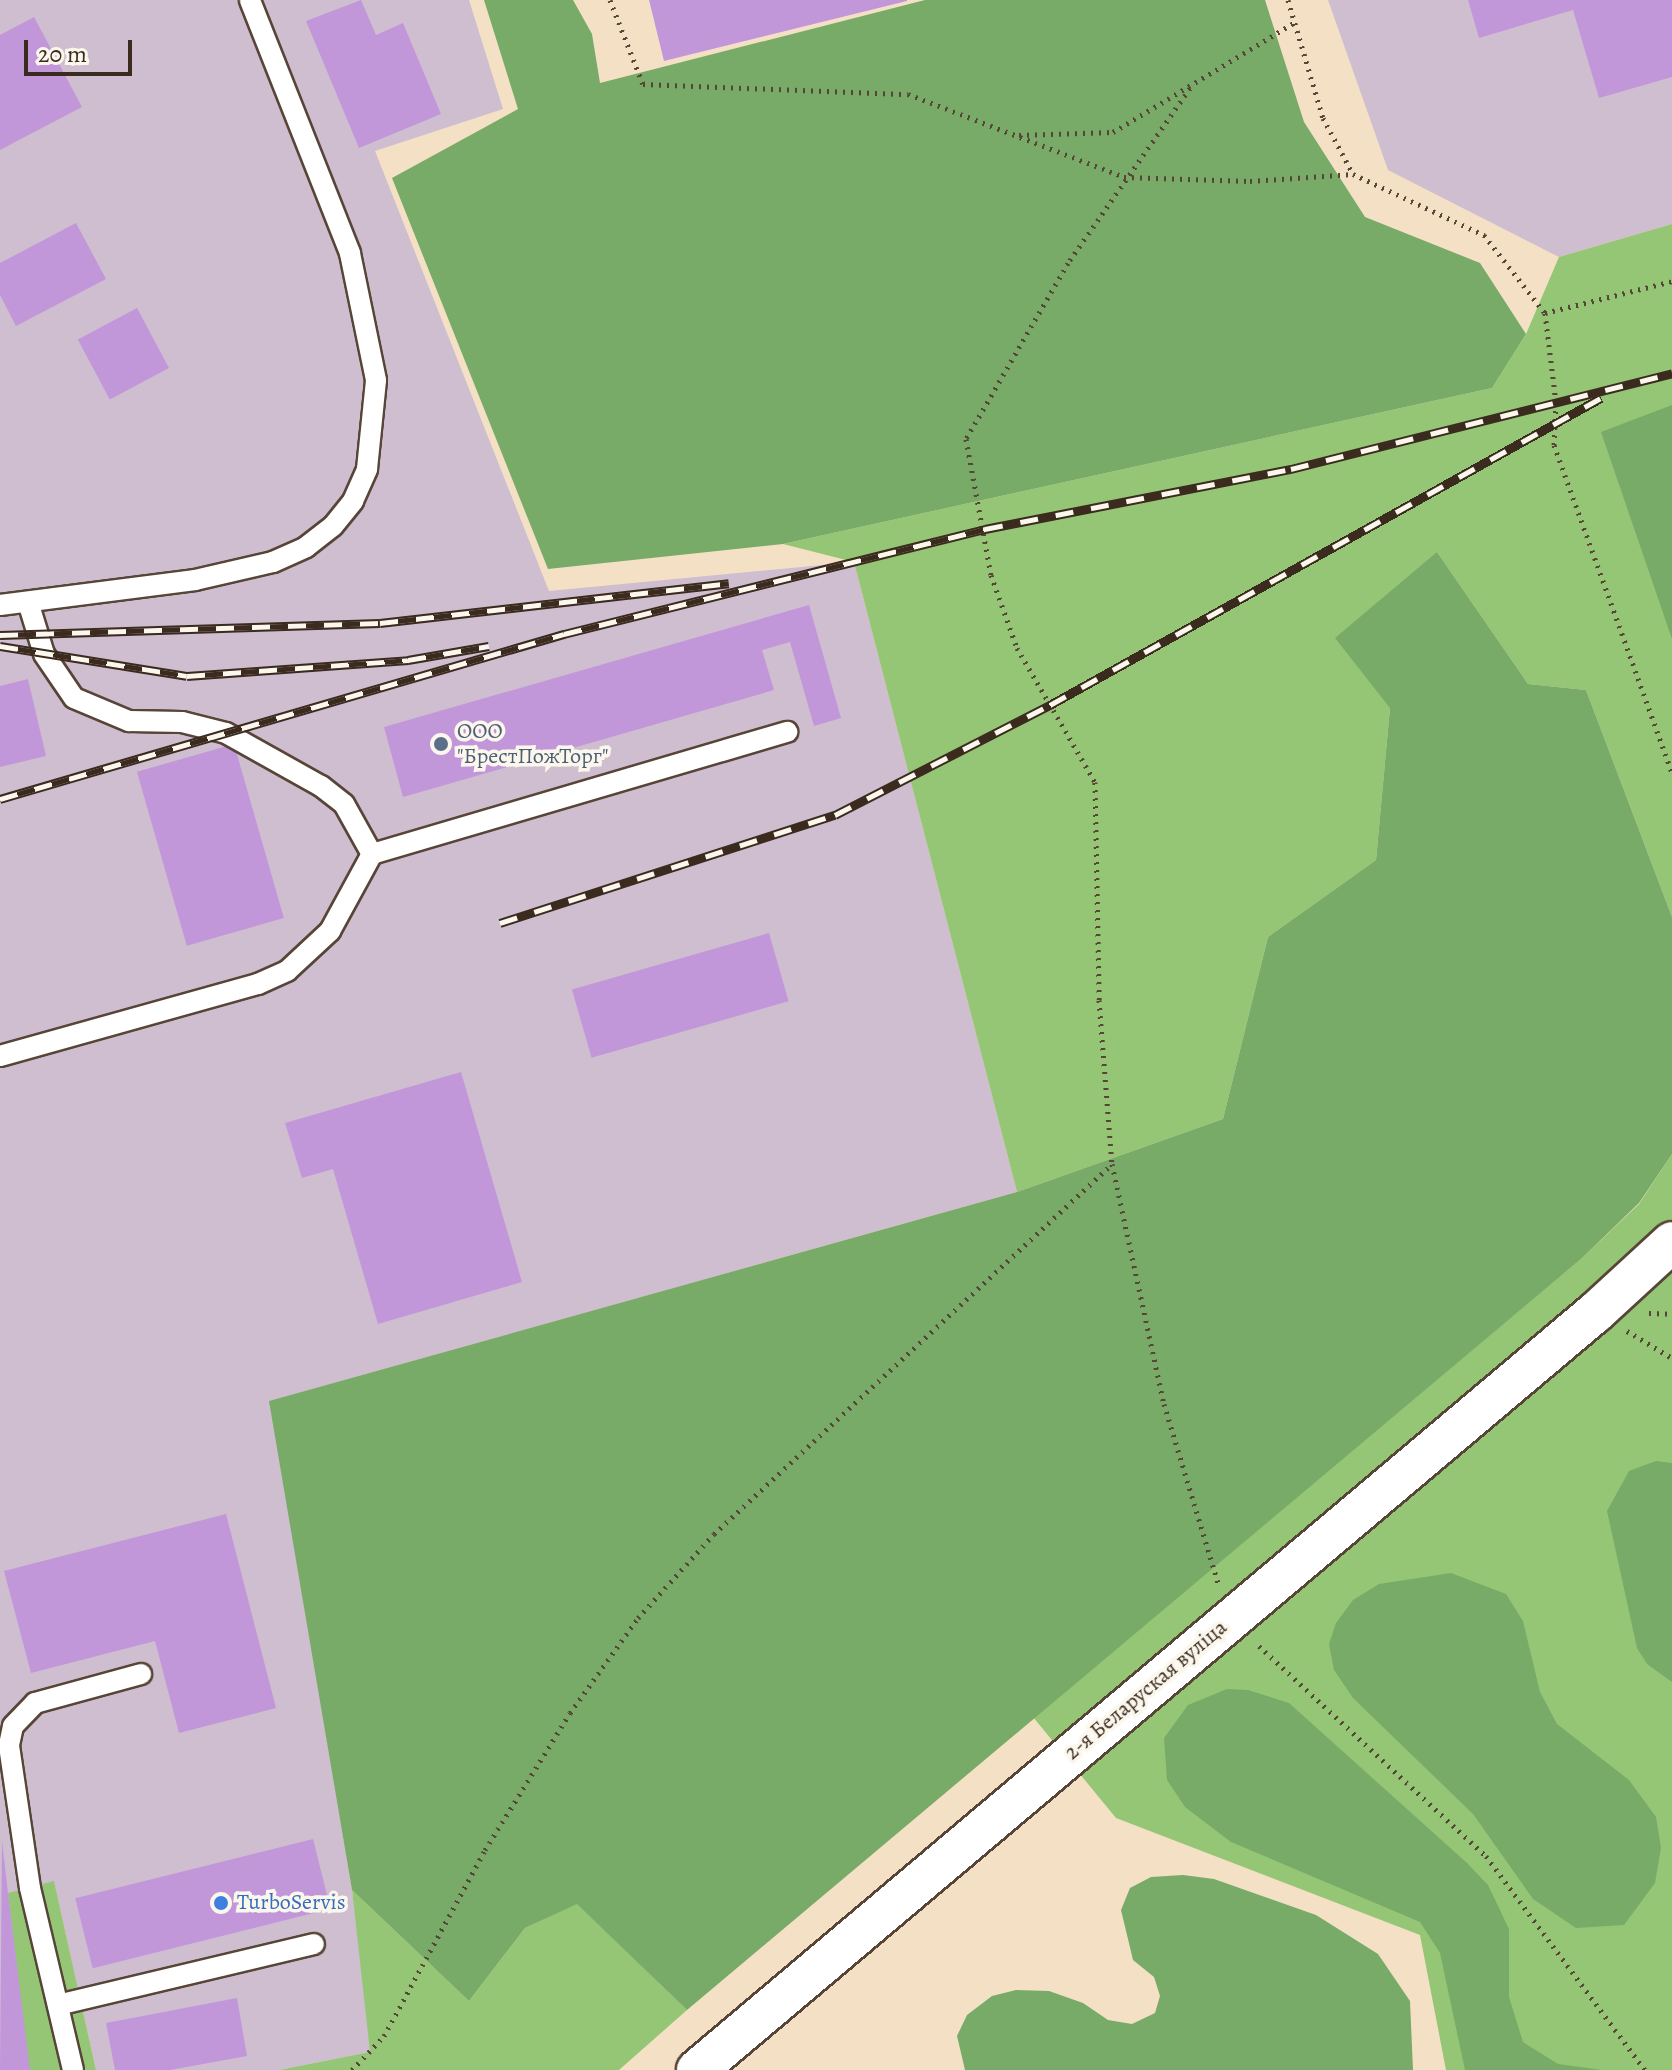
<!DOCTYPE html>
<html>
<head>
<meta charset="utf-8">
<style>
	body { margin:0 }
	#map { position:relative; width:1672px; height:2070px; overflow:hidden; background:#f4e0c4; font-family:Alegreya,serif }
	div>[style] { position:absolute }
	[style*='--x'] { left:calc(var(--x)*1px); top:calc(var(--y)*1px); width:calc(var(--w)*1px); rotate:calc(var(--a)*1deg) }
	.industrial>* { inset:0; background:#cfbdd0 }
	.green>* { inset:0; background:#95c676 }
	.forest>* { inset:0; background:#78ab67 }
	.building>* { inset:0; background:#c297da; transform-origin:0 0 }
	.path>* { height:5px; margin-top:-2.5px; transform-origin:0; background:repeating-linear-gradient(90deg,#574537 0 2px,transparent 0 8px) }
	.roads { filter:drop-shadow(2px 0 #574537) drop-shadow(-2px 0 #574537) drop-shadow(0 2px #574537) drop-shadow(0 -2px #574537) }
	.service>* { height:20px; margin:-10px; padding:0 10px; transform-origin:10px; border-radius:10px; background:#fff }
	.minor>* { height:40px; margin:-20px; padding:0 20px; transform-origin:20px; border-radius:20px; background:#fff }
	.rail>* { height:9px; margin-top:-4.5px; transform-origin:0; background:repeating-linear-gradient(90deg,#fbf7ec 0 18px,#3b2a1e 0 36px); box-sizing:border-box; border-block:2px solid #3b2a1e }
	.dots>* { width:22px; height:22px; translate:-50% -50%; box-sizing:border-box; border:4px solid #fbf7ec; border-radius:50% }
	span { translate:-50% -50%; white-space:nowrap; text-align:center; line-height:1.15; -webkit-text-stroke:7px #fbf7ec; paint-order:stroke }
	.service-label { font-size:22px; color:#4e5e75 }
	.left { translate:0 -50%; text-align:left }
	.street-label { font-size:22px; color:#3b2a1e }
	.shop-label { font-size:22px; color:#366cbe }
	.scale { position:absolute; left:24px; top:40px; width:108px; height:36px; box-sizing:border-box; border:4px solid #3b2a1e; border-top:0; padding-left:10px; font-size:24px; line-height:28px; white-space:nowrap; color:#3b2a1e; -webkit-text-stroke:6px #fbf7ec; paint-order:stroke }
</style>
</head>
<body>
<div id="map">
	<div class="industrial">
		<i style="clip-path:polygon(0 0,469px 0,503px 109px,375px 151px,549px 591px,854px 562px,1017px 1192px,270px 1401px,352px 1890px,371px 2052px,279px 2070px,96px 2070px,54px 1882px,30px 2070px,0 2070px)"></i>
		<i style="clip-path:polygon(1328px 0,1672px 0,1672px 224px,1559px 257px,1388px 170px)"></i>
	</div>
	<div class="green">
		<i style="clip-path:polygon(1672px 224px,1672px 917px,1586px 690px,1528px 684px,1437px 552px,1390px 708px,1376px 860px,1268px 937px,1223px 1119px,1017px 1192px,854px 562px,783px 544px,1492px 388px,1526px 334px,1559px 257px)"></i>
		<i style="clip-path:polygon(1672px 1154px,1672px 2070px,1446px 2070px,1420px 1935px,1116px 1818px,1033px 1717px,1581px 1259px,1639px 1204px)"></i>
		<i style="clip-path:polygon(54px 1881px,96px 2070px,29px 2070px,8px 1893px)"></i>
		<i style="clip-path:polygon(352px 1890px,469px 2001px,525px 1928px,577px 1903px,687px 2010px,619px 2070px,279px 2070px,370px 2052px)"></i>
	</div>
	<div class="forest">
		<i style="clip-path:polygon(484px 0,573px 0,592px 34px,600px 83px,925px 0,1265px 0,1304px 122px,1365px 217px,1480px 263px,1526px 334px,1492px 388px,783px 544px,548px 569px,392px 178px,518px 109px)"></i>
		<i style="clip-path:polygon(1672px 405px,1672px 639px,1601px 432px)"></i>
		<i style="clip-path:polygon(1437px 552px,1528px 684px,1586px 690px,1672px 917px,1672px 1154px,1639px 1203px,1581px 1259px,687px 2010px,577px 1904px,525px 1928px,469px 2001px,352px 1890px,269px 1401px,1017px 1192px,1223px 1119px,1268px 937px,1376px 860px,1390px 708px,1335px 638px)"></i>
		<i style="clip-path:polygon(1656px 1461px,1672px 1463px,1672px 1682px,1647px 1664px,1637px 1648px,1607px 1511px,1629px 1471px)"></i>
		<i style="clip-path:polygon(1451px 1573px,1506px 1594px,1523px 1621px,1540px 1692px,1557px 1724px,1629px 1780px,1656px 1817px,1661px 1848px,1655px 1883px,1624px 1925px,1576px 1928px,1533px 1899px,1473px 1814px,1353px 1698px,1334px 1670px,1329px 1644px,1336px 1623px,1353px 1600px,1379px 1584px)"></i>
		<i style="clip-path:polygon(1227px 1689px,1248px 1690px,1289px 1703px,1467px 1863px,1488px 1885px,1509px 1929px,1509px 1997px,1523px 2042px,1558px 2064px,1602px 2070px,1465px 2070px,1440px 1953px,1420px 1922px,1231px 1842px,1185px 1807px,1167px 1780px,1164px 1738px,1188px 1705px)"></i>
		<i style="clip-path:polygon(1183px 1875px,1214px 1879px,1316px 1915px,1378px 1954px,1410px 2001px,1413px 2070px,965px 2070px,957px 2036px,967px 2015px,992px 1996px,1016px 1990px,1049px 1991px,1083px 2003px,1108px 2020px,1132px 2024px,1155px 2013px,1160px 1996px,1154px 1977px,1133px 1960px,1121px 1910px,1130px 1888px,1151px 1877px)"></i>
	</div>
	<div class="building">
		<i style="clip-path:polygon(361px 0,376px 35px,403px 23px,441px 114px,359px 148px,306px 21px)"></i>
		<i style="clip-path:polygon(649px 0,907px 0,907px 1px,664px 61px)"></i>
		<i style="clip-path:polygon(1468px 0,1672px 0,1672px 77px,1599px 98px,1573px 10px,1479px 38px)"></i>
		<i style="clip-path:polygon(34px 17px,82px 107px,0 150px,0 35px)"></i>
		<i style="clip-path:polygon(76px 223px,106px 279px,16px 326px,0 295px,0 263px)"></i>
		<i style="left:137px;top:308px;width:68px;height:67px;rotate:62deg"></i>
		<i style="clip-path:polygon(809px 605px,841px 718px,814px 726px,790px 642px,762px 650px,774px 690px,403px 797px,384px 727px)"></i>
		<i style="clip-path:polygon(28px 679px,46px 756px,0 767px,0 686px)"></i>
		<i style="left:234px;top:744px;width:181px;height:101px;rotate:74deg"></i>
		<i style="left:769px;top:933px;width:71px;height:205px;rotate:74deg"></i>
		<i style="clip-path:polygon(461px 1072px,522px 1282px,378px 1324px,333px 1169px,302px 1178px,285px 1123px)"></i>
		<i style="clip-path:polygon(226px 1514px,276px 1708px,179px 1733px,155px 1641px,31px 1673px,4px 1571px)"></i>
		<i style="left:313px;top:1839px;width:72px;height:245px;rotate:76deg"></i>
		<i style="clip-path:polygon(2px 1841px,8px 1893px,30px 2070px,0 2070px)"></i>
		<i style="clip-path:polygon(237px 1998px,247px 2056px,170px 2070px,115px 2070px,106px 2023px)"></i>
	</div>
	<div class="path">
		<i style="--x:610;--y:0;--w:90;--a:68.6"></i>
		<i style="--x:643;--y:84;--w:265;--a:2.2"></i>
		<i style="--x:908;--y:94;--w:231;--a:21"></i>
		<i style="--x:1124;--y:177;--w:126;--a:1.8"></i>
		<i style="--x:1250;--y:181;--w:103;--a:-3.9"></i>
		<i style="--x:1288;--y:0;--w:123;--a:73.5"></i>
		<i style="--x:1323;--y:118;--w:64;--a:61.8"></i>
		<i style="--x:1353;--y:174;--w:145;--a:25"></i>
		<i style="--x:1484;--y:235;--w:99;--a:52"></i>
		<i style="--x:1545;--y:313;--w:91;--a:83"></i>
		<i style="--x:1556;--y:403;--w:42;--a:92.7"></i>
		<i style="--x:1554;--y:445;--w:349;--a:70.2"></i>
		<i style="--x:1190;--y:88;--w:213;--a:124.9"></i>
		<i style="--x:1068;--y:263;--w:203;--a:120.1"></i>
		<i style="--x:966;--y:439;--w:138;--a:79.6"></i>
		<i style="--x:991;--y:575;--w:77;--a:70.4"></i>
		<i style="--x:1017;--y:648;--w:155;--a:59.8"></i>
		<i style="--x:1095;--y:782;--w:218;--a:88.9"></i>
		<i style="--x:1099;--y:1000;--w:165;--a:85.5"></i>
		<i style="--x:1112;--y:1164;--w:246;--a:77.8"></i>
		<i style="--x:1164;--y:1404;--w:187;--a:73.2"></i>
		<i style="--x:1019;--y:135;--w:94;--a:-1.8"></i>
		<i style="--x:1113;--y:132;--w:213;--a:-31.1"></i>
		<i style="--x:1545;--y:313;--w:131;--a:-14.1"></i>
		<i style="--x:1649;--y:1313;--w:23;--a:2"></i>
		<i style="--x:1627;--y:1331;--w:52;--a:31"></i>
		<i style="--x:1259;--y:1646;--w:309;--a:42.8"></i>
		<i style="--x:1486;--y:1856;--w:267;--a:53.4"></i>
		<i style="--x:352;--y:2070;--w:47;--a:-46.7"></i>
		<i style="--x:384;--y:2036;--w:212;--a:-61.5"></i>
		<i style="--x:485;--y:1850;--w:161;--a:-58.2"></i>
		<i style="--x:570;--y:1713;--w:117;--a:-54.4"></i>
		<i style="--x:638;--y:1618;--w:113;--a:-47.9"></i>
		<i style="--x:714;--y:1534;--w:543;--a:-42.91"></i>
	</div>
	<div class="roads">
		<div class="service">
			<i style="--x:28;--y:602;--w:54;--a:72.9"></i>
			<i style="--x:44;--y:654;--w:53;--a:55.7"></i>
			<i style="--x:74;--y:698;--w:60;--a:22.7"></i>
			<i style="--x:129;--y:721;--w:53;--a:1.1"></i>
			<i style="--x:182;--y:722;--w:45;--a:14"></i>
			<i style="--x:226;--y:733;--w:109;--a:29.2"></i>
			<i style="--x:321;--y:786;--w:29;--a:38"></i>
			<i style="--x:344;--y:804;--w:57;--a:60.8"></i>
			<i style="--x:372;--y:854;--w:433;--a:-16.4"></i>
			<i style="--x:0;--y:605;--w:197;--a:-7.3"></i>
			<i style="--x:195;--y:580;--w:80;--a:-13"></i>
			<i style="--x:273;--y:562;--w:36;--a:-24"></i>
			<i style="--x:306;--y:547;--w:34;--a:-38"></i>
			<i style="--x:333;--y:526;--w:32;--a:-51"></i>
			<i style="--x:353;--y:501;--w:35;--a:-66"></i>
			<i style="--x:367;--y:469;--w:89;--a:-84.2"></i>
			<i style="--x:376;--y:380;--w:130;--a:-101.6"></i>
			<i style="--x:350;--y:253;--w:272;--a:-111.6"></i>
			<i style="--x:0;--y:1056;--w:268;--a:-15.6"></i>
			<i style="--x:258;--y:984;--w:32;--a:-24"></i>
			<i style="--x:287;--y:971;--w:59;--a:-42.9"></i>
			<i style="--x:330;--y:931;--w:88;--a:-61.4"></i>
			<i style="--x:58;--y:2005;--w:263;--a:-13.4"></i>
			<i style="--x:73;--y:2070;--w:187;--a:-103.3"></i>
			<i style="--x:30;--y:1888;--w:145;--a:-98.4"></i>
			<i style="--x:9;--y:1745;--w:19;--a:-78"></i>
			<i style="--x:13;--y:1726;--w:32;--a:-46"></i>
			<i style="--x:35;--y:1703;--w:110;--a:-15.3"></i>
		</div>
		<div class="minor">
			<i style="--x:697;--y:2070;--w:1176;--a:-40.14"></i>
			<i style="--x:1596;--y:1312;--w:103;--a:-42.6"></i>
		</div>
	</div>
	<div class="rail">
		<i style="--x:0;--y:635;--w:380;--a:-1.8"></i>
		<i style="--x:380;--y:623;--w:351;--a:-6.5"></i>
		<i style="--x:0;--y:646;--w:189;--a:9.1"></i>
		<i style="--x:187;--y:676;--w:222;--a:-4.1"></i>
		<i style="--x:408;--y:660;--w:82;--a:-9.8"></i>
		<i style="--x:0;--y:799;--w:588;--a:-16.31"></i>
		<i style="--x:564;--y:634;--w:434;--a:-14"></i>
		<i style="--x:985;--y:529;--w:312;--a:-11.1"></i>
		<i style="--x:1291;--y:469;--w:393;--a:-14.1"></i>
		<i style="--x:500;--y:923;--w:352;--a:-17.9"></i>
		<i style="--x:835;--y:815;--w:242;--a:-27.1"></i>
		<i style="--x:1050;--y:705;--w:631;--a:-29.13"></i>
	</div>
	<div class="dots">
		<i style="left:441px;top:744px;background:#5c6f8a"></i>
		<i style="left:221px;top:1903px;background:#3f7fe0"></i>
	</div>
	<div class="service-label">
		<span class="left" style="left:457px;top:744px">ООО<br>"БрестПожТорг"</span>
	</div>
	<div class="street-label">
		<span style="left:1146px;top:1690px;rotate:-40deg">2-я Беларуская вуліца</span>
	</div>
	<div class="shop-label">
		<span class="left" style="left:237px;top:1903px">TurboServis</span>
	</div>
	<div class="scale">20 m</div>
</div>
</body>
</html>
